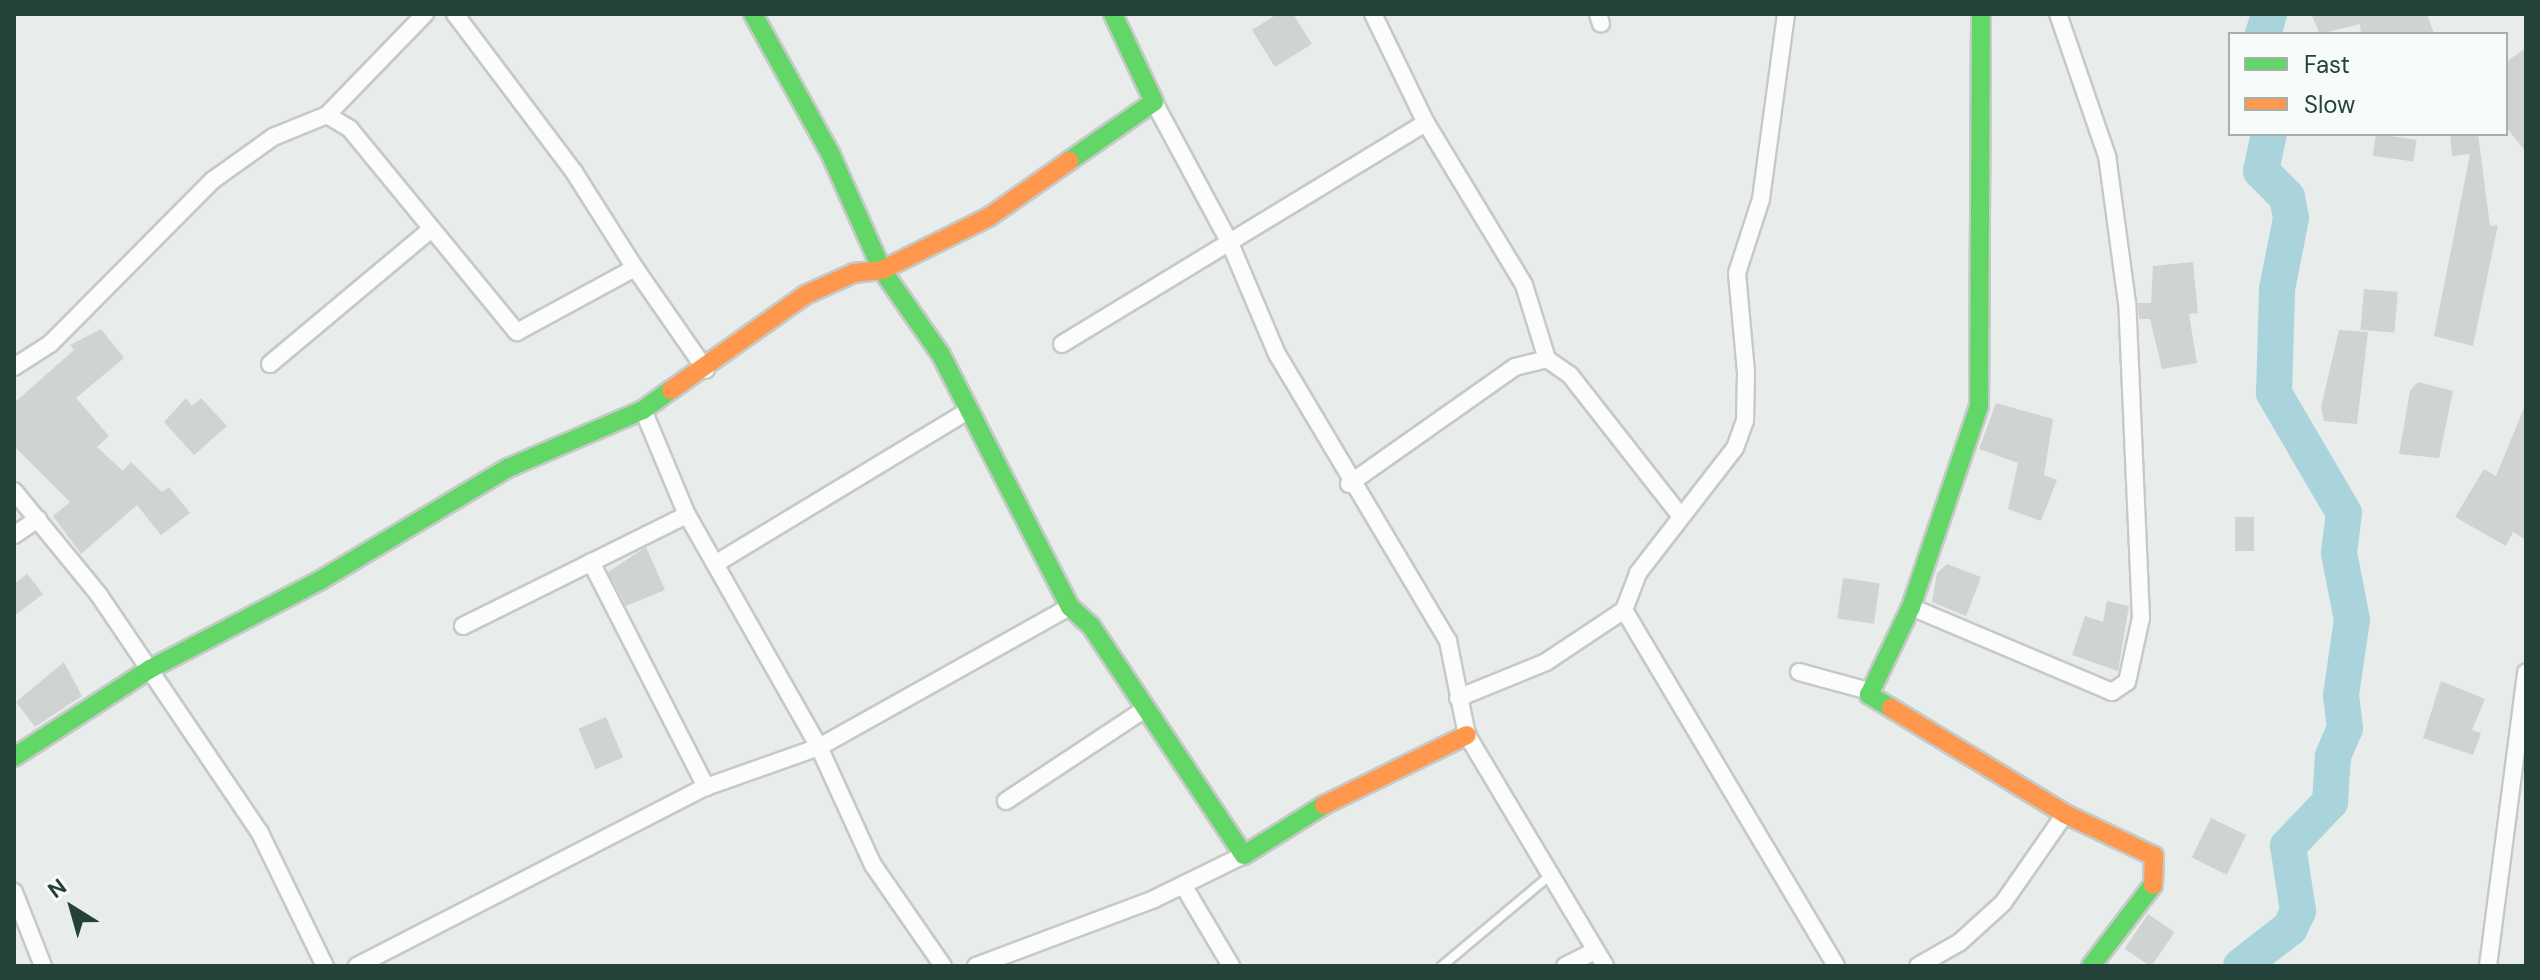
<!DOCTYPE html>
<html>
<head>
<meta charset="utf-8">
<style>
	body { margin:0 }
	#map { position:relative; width:2540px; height:980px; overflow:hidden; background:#e8edeb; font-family:"DM Sans",sans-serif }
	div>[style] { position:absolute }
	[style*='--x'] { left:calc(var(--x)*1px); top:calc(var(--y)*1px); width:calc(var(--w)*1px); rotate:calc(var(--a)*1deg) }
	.river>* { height:36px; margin:-18px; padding:0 18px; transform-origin:18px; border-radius:18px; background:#a9d4db }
	.building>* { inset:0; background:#cfd4d2; transform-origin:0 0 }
	.roads { filter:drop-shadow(2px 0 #c5cac8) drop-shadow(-2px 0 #c5cac8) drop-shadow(0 2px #c5cac8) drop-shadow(0 -2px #c5cac8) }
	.lane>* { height:8px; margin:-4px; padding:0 4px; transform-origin:4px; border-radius:4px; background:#fcfcfc }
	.street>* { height:16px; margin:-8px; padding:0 8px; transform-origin:8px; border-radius:8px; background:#fcfcfc }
	.fast>* { height:18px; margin:-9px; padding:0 9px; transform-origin:9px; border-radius:9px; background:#63d668 }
	.slow>* { height:18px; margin:-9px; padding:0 9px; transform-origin:9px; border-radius:9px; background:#ff974d }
	span { translate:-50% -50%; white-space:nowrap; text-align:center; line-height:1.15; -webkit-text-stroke:6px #f7fbf9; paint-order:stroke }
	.frame { position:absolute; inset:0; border:16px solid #24423a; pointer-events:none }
	.legend { position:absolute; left:2228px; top:32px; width:280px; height:104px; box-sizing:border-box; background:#f7fbf9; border:2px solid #a3b1ad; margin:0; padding:10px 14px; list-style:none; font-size:24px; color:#24423a }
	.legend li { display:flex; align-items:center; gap:16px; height:40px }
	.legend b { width:40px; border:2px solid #a3b1ad }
	.north { position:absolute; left:32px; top:868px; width:80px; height:80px; -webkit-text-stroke:6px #f7fbf9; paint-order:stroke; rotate:323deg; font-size:22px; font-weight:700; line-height:32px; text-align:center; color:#24423a }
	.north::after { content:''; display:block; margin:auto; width:28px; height:36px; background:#24423a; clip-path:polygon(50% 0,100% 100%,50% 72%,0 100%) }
</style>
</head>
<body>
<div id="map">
	<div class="river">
		<i style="--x:2263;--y:34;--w:21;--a:-73"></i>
		<i style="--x:2241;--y:966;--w:62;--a:-37.8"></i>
		<i style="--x:2290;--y:928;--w:19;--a:-65"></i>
		<i style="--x:2298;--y:911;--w:66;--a:-98.7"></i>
		<i style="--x:2288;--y:846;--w:61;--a:-46.3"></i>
		<i style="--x:2330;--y:802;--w:46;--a:-86.3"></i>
		<i style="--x:2333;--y:756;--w:30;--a:-67"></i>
		<i style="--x:2345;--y:728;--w:33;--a:-97"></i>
		<i style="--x:2341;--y:695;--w:76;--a:-81.7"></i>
		<i style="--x:2352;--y:620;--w:68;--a:-101"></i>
		<i style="--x:2339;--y:553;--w:40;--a:-82.9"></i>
		<i style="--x:2344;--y:513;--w:139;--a:-120.3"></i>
		<i style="--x:2274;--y:393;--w:104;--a:-88.3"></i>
		<i style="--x:2277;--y:289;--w:72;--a:-78.8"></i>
		<i style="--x:2291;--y:218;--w:21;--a:-101"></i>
		<i style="--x:2287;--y:197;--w:37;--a:-135"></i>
		<i style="--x:2261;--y:171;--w:38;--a:-78"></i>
	</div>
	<div class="building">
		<i style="clip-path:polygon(1277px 14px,1293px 14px,1312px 44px,1275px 67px,1252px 30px)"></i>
		<i style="clip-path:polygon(2311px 14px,2427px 14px,2434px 34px,2361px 34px,2360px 24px,2320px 34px)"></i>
		<i style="clip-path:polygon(2526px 48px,2526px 152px,2506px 127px,2506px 62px)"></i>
		<i style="left:2376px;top:134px;width:41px;height:22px;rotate:8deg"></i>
		<i style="clip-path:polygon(2450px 134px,2478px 134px,2490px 226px,2498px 225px,2473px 346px,2434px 336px,2470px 154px,2452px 156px)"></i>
		<i style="clip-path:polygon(2193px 262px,2198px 313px,2189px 314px,2197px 363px,2162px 369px,2150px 319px,2139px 319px,2138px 303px,2151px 303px,2153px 266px)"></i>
		<i style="left:2364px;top:289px;width:34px;height:41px;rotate:5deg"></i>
		<i style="clip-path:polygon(101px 329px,124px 358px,76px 398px,109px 436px,97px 447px,123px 471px,131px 462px,162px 492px,169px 487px,190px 513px,161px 535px,137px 505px,81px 554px,53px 516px,70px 502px,14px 446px,14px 403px,74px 350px,70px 345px)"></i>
		<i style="clip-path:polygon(2339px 330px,2368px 332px,2357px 424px,2324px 421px,2321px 407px)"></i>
		<i style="clip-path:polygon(2418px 382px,2453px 391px,2439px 458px,2399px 454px,2410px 391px)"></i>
		<i style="clip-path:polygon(186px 398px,192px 406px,201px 398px,227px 426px,194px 455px,164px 422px)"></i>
		<i style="clip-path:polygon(1996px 403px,2053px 419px,2044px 475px,2057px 480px,2041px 521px,2008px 509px,2018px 463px,1979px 449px)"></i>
		<i style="clip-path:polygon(2526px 403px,2526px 540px,2513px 532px,2506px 546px,2455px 517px,2484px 469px,2496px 476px)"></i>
		<i style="left:2235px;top:517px;width:19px;height:34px"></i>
		<i style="clip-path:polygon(646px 547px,665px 590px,626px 606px,608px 572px)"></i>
		<i style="clip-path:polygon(1947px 564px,1981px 577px,1966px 616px,1932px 602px,1937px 573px)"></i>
		<i style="clip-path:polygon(27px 574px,43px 594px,14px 616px,14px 584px)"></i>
		<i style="left:1843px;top:578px;width:37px;height:41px;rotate:8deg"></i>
		<i style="clip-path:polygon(2107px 601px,2129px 606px,2118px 671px,2072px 655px,2085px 616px,2103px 622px)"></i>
		<i style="clip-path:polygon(64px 662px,82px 696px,35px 727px,16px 702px)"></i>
		<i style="clip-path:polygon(2441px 681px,2485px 699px,2472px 730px,2481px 733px,2473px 755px,2423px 738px)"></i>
		<i style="left:606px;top:717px;width:44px;height:30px;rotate:67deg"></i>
		<i style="left:2211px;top:818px;width:39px;height:44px;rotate:26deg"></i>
		<i style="left:2148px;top:914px;width:32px;height:42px;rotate:34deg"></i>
	</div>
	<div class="roads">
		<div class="lane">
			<i style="--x:1442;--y:966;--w:145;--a:-40"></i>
		</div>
		<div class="street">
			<i style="--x:455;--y:14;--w:198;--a:53"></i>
			<i style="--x:574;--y:172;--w:114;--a:57.6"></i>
			<i style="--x:1373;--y:14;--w:121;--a:64.1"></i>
			<i style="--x:1598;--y:14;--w:10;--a:73"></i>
			<i style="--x:1154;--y:102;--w:158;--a:61.7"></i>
			<i style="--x:1229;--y:241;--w:123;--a:67"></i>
			<i style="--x:1277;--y:354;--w:334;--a:59.2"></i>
			<i style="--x:1448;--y:641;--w:96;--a:78.6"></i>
			<i style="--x:1467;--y:735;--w:269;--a:59.1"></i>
			<i style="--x:327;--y:115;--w:27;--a:31"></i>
			<i style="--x:350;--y:129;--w:263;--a:50.6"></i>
			<i style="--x:517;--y:332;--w:134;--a:-28.5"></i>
			<i style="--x:635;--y:268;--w:124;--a:55.2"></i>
			<i style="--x:1062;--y:344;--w:426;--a:-31.3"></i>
			<i style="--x:1426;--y:123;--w:189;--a:58.8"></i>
			<i style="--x:1524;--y:285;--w:77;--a:72.7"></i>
			<i style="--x:270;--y:364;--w:209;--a:-39.9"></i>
			<i style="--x:14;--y:367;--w:43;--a:-32.6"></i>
			<i style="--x:50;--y:344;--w:231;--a:-45.2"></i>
			<i style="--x:213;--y:180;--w:74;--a:-35.6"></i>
			<i style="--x:273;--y:137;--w:58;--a:-22.2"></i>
			<i style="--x:327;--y:115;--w:141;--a:-45.9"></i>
			<i style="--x:1349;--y:484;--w:203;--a:-35.2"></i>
			<i style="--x:1515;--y:367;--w:33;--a:-14"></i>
			<i style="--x:1547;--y:359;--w:28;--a:35"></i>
			<i style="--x:1570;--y:375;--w:177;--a:51.9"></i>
			<i style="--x:14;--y:491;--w:134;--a:50.7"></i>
			<i style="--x:99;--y:595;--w:287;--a:55.9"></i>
			<i style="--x:260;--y:833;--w:148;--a:64"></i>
			<i style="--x:14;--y:535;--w:29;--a:-34"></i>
			<i style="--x:591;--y:562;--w:253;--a:62.9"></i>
			<i style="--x:715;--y:564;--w:297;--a:-31.2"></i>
			<i style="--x:1911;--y:607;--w:218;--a:22.9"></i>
			<i style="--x:2112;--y:692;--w:18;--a:-34"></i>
			<i style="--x:2127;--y:682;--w:66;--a:-77.7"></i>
			<i style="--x:2141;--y:618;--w:315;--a:-92.5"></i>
			<i style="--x:2127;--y:303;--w:148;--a:-97.7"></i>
			<i style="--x:2107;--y:156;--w:150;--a:-109"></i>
			<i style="--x:1624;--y:610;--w:414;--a:59.2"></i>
			<i style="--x:463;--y:626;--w:250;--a:-26.4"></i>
			<i style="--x:1799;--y:672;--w:73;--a:15.2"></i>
			<i style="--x:1458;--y:698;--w:95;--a:-22.2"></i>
			<i style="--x:1546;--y:662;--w:94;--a:-33.7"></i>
			<i style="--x:1624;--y:610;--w:40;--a:-69"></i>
			<i style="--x:1638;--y:573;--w:158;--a:-52.2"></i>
			<i style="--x:1735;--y:448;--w:29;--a:-70"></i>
			<i style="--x:1745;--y:421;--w:49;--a:-88.8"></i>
			<i style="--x:1746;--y:372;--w:99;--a:-95.2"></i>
			<i style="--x:1737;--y:273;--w:78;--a:-72"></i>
			<i style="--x:1761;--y:199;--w:187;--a:-82.3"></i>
			<i style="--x:1006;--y:801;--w:163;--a:-33.5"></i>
			<i style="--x:1183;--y:885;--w:94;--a:59.3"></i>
			<i style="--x:14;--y:892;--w:79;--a:68.6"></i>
			<i style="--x:357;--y:966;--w:392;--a:-27.2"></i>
			<i style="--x:706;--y:787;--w:120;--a:-19.5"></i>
			<i style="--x:819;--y:747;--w:267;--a:-119.6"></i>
			<i style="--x:687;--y:515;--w:114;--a:-112.7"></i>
			<i style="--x:943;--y:966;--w:123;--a:-124.7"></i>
			<i style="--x:873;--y:865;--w:130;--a:-114.6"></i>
			<i style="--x:819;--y:747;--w:287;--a:-29.2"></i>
			<i style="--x:976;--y:966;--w:190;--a:-20.6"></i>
			<i style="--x:1154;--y:899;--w:100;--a:-26.1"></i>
			<i style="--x:1565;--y:966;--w:34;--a:-27"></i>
			<i style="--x:1918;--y:966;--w:48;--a:-29.7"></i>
			<i style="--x:1960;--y:942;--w:58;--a:-42.2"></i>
			<i style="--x:2003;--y:903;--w:108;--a:-55.1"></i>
			<i style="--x:2488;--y:966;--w:296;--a:-82.6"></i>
		</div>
		<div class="fast">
			<i style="--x:753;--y:14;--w:161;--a:61"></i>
			<i style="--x:831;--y:155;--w:126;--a:66.1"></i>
			<i style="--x:882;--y:270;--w:103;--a:55.2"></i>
			<i style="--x:941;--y:355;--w:283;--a:62.9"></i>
			<i style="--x:1070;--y:607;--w:28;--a:42"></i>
			<i style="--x:1091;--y:626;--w:275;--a:56.3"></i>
			<i style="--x:1244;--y:855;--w:94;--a:-32"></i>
			<i style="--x:1069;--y:161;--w:103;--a:-34.8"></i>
			<i style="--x:1154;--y:102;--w:97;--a:-115"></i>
			<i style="--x:1891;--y:708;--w:26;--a:-149"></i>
			<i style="--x:1869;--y:695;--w:98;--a:-64.5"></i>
			<i style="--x:1911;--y:607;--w:212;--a:-71.3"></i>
			<i style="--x:1979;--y:406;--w:392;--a:-89.7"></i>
			<i style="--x:14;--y:757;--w:162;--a:-32.9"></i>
			<i style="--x:150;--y:669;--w:191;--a:-27.5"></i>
			<i style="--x:319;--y:581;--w:220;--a:-30.9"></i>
			<i style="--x:508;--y:468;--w:147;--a:-23.2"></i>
			<i style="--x:643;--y:410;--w:34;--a:-36"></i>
			<i style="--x:2091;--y:966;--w:102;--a:-52.6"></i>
		</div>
		<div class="slow">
			<i style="--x:671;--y:390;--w:164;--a:-35.3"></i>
			<i style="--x:805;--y:295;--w:54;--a:-24.2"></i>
			<i style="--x:854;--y:273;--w:28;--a:-6"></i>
			<i style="--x:882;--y:270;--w:119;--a:-26.4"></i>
			<i style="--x:989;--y:217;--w:98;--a:-35"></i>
			<i style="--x:1891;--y:708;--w:204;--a:31.3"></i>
			<i style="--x:2065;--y:814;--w:98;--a:25.3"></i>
			<i style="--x:2154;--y:856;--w:29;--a:92"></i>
			<i style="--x:1324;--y:805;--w:159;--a:-26.1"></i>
		</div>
	</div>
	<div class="frame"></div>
	<ul class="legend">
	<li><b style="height:10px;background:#63d668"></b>Fast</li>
	<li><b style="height:10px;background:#ff974d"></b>Slow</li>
	</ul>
	<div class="north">N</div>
</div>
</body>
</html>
